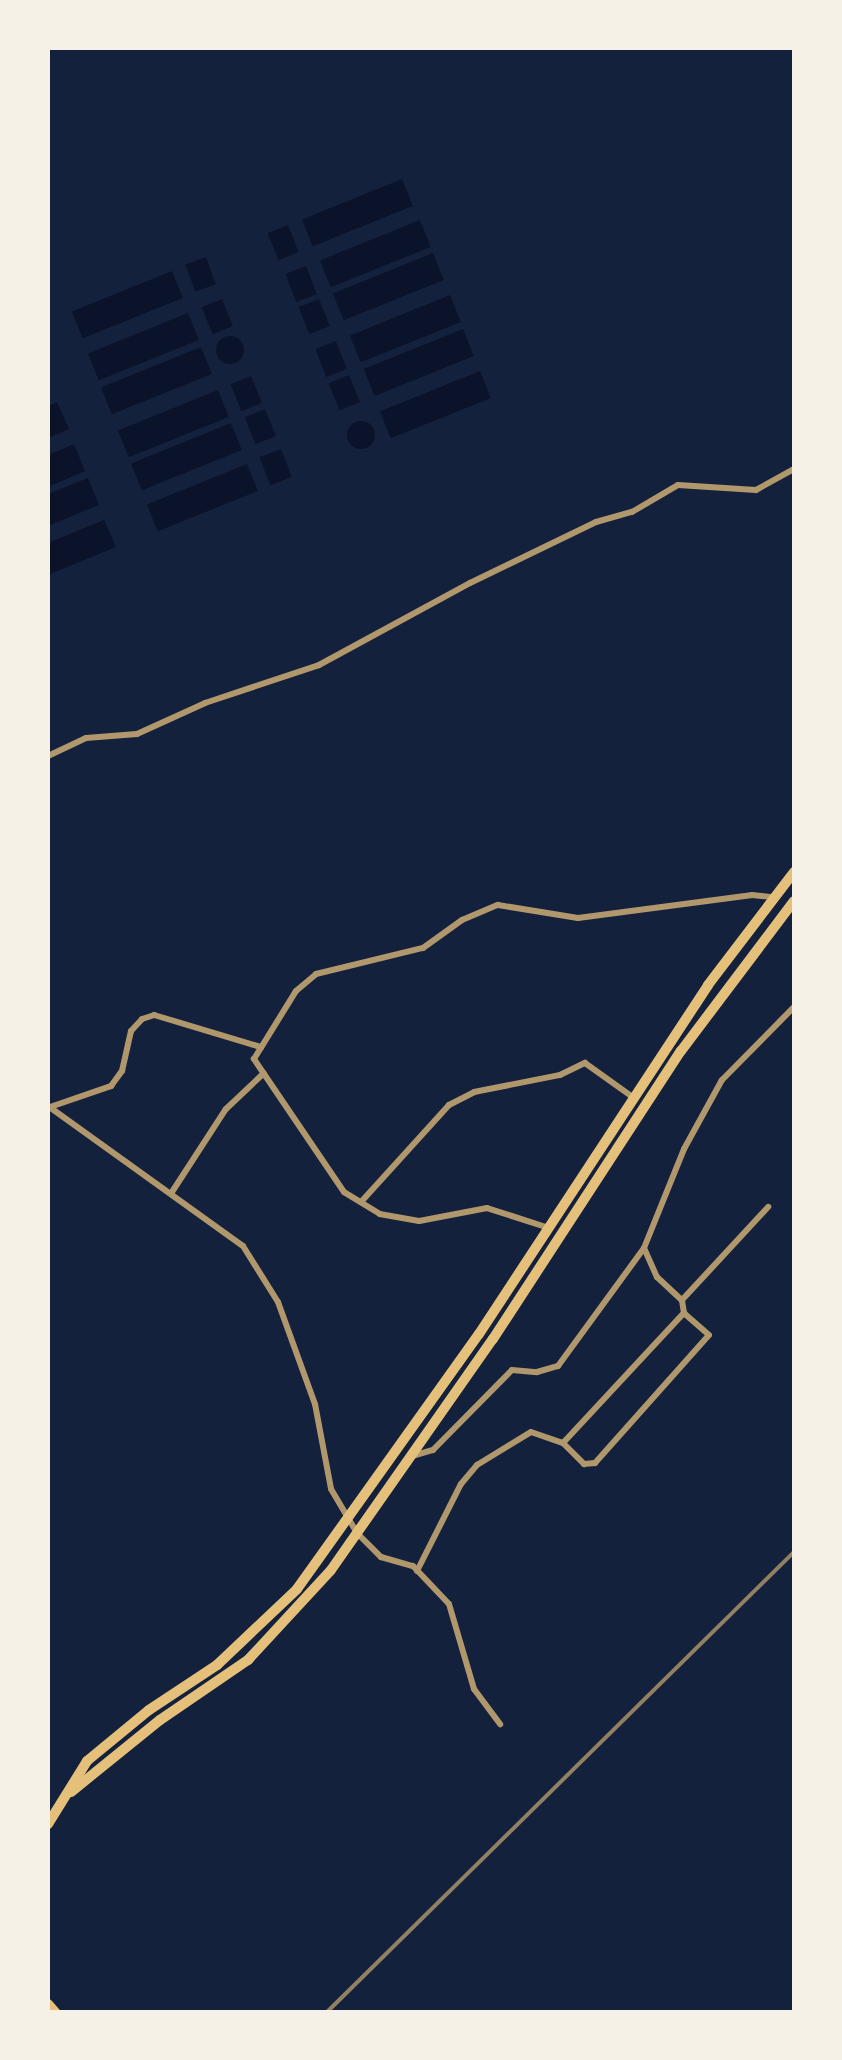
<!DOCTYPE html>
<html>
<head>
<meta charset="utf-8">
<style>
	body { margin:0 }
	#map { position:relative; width:842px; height:2060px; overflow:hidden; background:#14213d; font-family:"Sofia Sans Condensed",sans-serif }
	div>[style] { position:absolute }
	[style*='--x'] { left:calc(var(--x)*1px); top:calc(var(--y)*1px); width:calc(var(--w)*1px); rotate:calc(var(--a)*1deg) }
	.water>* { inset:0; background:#0b132b; transform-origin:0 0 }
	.round { border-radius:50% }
	.minor>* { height:6px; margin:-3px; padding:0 3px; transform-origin:3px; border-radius:3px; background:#b1986c }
	.primary>* { height:10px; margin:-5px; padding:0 5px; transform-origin:5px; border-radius:5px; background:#e5c07b }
	.rail>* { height:4px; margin:-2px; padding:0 2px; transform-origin:2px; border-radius:2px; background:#918062 }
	span { translate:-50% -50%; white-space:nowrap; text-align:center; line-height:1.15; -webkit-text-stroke:6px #f6f1e7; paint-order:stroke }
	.frame { position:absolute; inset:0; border:50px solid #f6f1e7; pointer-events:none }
</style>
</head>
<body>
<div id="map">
	<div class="water">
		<i style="left:402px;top:179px;width:29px;height:108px;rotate:68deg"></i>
		<i style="left:420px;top:220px;width:29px;height:108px;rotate:68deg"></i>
		<i style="left:288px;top:225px;width:29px;height:22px;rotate:68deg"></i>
		<i style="left:433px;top:253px;width:29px;height:108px;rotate:68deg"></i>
		<i style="left:206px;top:257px;width:29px;height:22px;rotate:70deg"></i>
		<i style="left:306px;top:266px;width:30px;height:22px;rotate:69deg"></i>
		<i style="left:172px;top:271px;width:29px;height:108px;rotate:68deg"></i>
		<i style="left:450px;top:295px;width:29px;height:108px;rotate:68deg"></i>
		<i style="left:222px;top:299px;width:29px;height:22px;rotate:68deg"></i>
		<i style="left:319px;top:299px;width:29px;height:22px;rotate:68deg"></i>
		<i style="left:188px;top:313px;width:29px;height:108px;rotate:68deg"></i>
		<i style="left:463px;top:329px;width:29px;height:107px;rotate:68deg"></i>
		<i class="round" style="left:216px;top:336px;width:28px;height:28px"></i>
		<i style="left:336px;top:341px;width:30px;height:22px;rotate:69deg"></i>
		<i style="left:201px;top:347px;width:29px;height:108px;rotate:68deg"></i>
		<i style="left:480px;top:371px;width:29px;height:108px;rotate:68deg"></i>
		<i style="left:349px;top:375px;width:29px;height:22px;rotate:68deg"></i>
		<i style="left:251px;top:376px;width:29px;height:22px;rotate:68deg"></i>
		<i style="left:218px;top:390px;width:29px;height:108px;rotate:68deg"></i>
		<i style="clip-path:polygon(57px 402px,69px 429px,48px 438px,48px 406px)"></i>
		<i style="left:265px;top:409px;width:29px;height:22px;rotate:68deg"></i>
		<i class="round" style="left:347px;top:421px;width:28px;height:28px"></i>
		<i style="left:231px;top:423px;width:29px;height:108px;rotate:68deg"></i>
		<i style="clip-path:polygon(74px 444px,85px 471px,48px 487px,48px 455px)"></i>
		<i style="left:281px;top:449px;width:30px;height:23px;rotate:69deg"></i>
		<i style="left:247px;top:464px;width:29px;height:108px;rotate:68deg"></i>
		<i style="clip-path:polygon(88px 478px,99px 505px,48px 526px,48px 494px)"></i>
		<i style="clip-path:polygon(104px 520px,116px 547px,48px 575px,48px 543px)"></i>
	</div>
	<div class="minor">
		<i style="--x:48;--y:756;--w:42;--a:-25.3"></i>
		<i style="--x:86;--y:738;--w:51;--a:-4.5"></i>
		<i style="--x:137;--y:734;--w:75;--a:-24.5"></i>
		<i style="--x:205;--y:703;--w:120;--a:-18.4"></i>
		<i style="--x:319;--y:665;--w:172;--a:-28.5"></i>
		<i style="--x:470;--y:583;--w:140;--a:-25.8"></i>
		<i style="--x:596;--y:522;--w:37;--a:-16"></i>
		<i style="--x:632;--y:512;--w:53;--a:-30.4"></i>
		<i style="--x:678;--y:485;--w:78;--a:3.7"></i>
		<i style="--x:756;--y:490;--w:43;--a:-28.9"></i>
		<i style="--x:48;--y:1106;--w:240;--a:35.7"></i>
		<i style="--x:243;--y:1246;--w:66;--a:58"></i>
		<i style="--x:278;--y:1302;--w:109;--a:70.1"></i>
		<i style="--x:315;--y:1404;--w:86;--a:79.3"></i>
		<i style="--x:331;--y:1489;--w:51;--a:59.4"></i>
		<i style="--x:357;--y:1533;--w:34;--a:45"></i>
		<i style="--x:381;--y:1557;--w:33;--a:16"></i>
		<i style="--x:413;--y:1566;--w:52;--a:46.5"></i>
		<i style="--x:449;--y:1604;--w:89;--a:73.6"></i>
		<i style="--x:474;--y:1689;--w:44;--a:53.4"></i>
		<i style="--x:50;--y:1107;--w:65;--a:-19"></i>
		<i style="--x:111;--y:1086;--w:19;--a:-54"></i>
		<i style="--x:122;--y:1071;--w:41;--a:-77.3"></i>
		<i style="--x:131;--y:1031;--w:16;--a:-47"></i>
		<i style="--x:142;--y:1019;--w:13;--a:-18"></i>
		<i style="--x:154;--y:1015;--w:112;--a:16.7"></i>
		<i style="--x:172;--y:1192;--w:99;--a:-57"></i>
		<i style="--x:226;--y:1109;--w:52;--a:-43.5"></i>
		<i style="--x:361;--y:1202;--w:131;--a:-47.8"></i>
		<i style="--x:449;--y:1105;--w:28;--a:-27"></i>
		<i style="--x:474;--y:1092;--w:88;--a:-11.2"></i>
		<i style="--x:560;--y:1075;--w:28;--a:-26"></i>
		<i style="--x:585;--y:1063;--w:60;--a:35.5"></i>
		<i style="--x:549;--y:1228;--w:65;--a:-162.1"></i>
		<i style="--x:487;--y:1208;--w:69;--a:169.2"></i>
		<i style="--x:419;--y:1221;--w:40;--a:-170"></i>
		<i style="--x:380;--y:1214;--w:42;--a:-148.6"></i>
		<i style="--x:344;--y:1192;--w:161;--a:-124.1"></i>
		<i style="--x:254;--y:1059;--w:80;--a:-58.3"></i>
		<i style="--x:296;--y:991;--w:26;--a:-40"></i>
		<i style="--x:316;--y:974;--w:110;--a:-13.7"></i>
		<i style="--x:423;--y:948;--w:48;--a:-35.7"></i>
		<i style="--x:462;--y:920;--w:39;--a:-23"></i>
		<i style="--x:498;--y:905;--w:81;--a:9.2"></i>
		<i style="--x:578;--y:918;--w:176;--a:-7.5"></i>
		<i style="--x:752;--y:895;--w:18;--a:6"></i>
		<i style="--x:644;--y:1248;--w:32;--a:66"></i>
		<i style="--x:657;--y:1277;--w:34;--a:43"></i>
		<i style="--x:563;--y:1443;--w:30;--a:45"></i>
		<i style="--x:584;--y:1464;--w:11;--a:-5"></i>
		<i style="--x:595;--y:1463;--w:171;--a:-48.3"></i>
		<i style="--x:709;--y:1335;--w:33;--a:-139"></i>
		<i style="--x:412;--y:1456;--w:22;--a:-16"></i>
		<i style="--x:433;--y:1450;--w:112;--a:-45.4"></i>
		<i style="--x:512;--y:1370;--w:25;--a:5"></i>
		<i style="--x:537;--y:1372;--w:22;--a:-16"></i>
		<i style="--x:558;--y:1366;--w:146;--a:-53.9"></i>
		<i style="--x:644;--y:1248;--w:107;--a:-68"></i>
		<i style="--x:684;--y:1149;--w:79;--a:-61.2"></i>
		<i style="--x:722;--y:1080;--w:103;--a:-45.4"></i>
		<i style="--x:417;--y:1571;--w:97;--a:-63.2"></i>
		<i style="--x:461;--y:1484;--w:25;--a:-50"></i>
		<i style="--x:477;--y:1465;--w:63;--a:-31.4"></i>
		<i style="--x:531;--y:1432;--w:34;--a:19"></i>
		<i style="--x:563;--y:1443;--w:178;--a:-47.1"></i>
		<i style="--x:684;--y:1313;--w:13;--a:-99"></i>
		<i style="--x:682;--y:1300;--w:127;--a:-47.2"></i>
	</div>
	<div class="primary">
		<i style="--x:71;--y:1792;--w:114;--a:-39"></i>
		<i style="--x:160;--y:1720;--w:107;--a:-34.3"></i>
		<i style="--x:248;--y:1660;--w:122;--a:-47.3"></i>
		<i style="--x:331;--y:1570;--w:282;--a:-55"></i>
		<i style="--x:493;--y:1339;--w:344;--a:-56.9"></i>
		<i style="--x:681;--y:1051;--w:188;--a:-53"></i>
		<i style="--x:48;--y:1824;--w:74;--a:-58.2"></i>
		<i style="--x:87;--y:1761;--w:80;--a:-39.4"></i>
		<i style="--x:149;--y:1710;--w:82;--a:-33.5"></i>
		<i style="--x:217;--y:1665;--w:110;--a:-43.5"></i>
		<i style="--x:297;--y:1589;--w:313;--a:-54.5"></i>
		<i style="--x:479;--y:1334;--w:417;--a:-56.7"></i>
		<i style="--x:708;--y:985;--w:142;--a:-52.7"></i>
		<i style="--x:48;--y:2004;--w:11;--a:49"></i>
	</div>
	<div class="rail">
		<i style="--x:327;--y:2012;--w:656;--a:-44.57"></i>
	</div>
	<div class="frame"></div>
</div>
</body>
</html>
